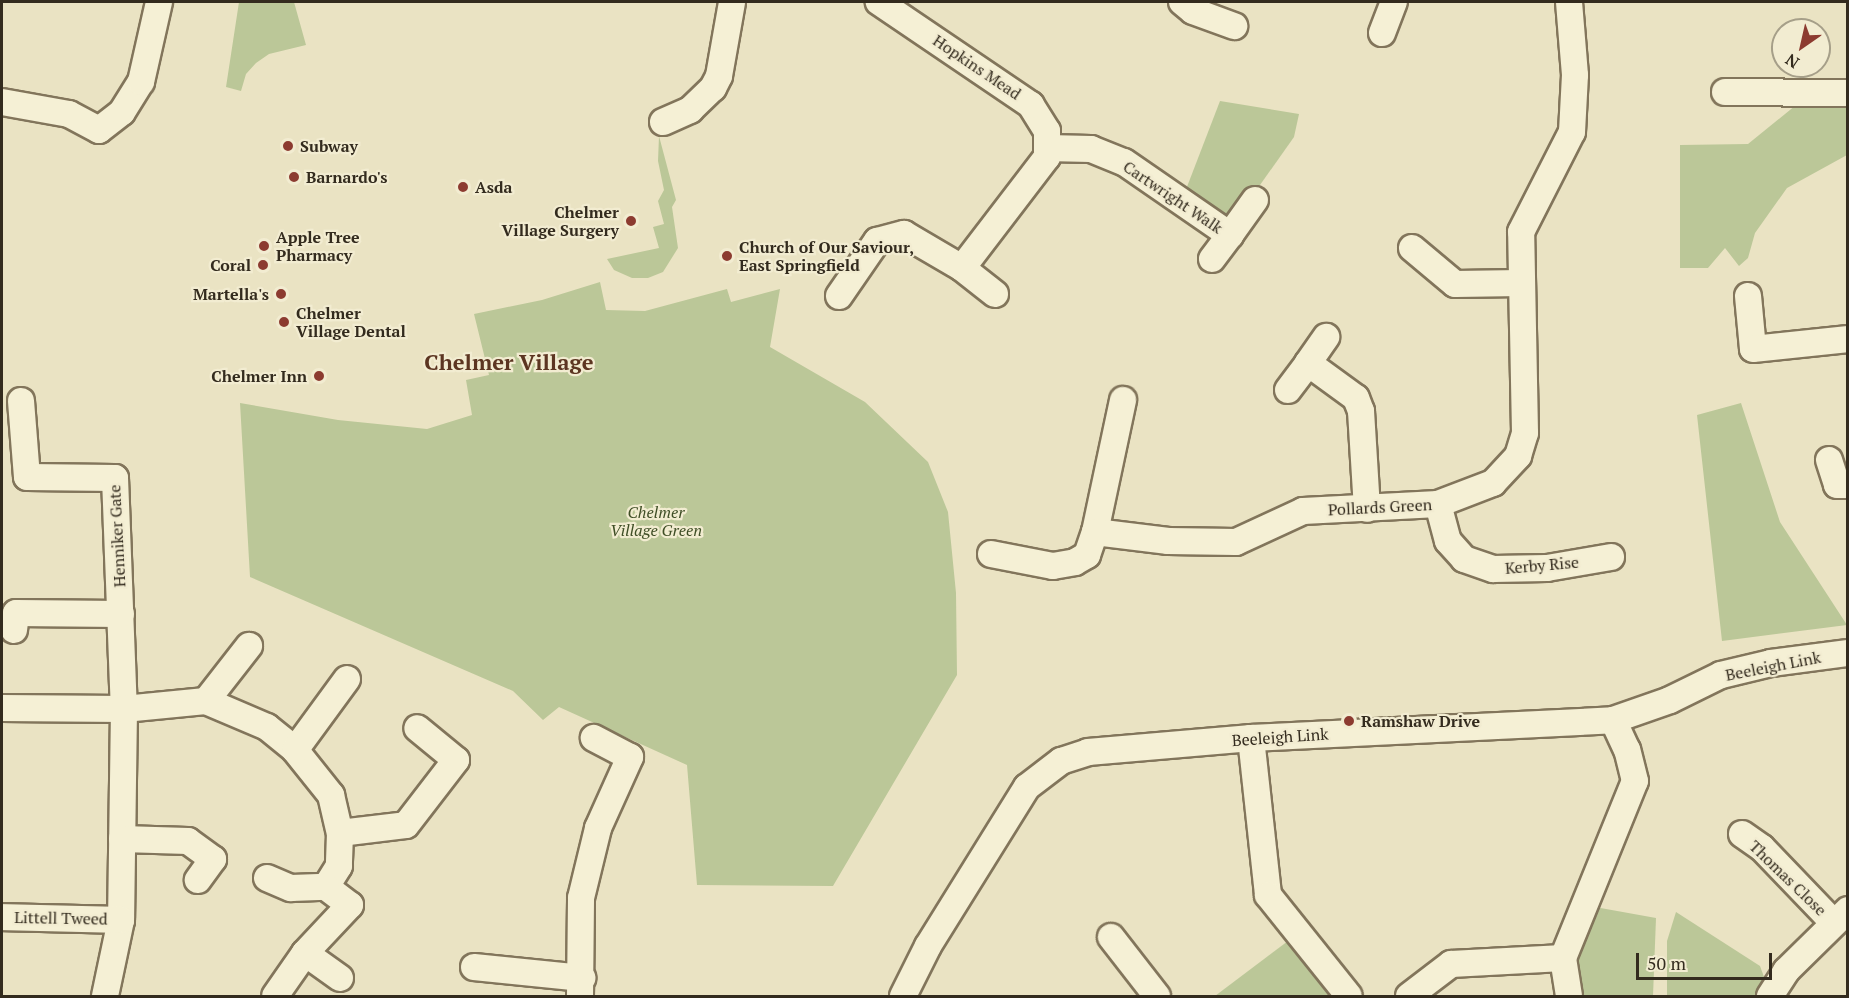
<!DOCTYPE html>
<html>
<head>
<meta charset="utf-8">
<style>
	body { margin:0 }
	#map { position:relative; width:1849px; height:998px; overflow:hidden; background:#eae3c3; font-family:"PT Serif",serif }
	div>[style] { position:absolute }
	[style*='--x'] { left:calc(var(--x)*1px); top:calc(var(--y)*1px); width:calc(var(--w)*1px); rotate:calc(var(--a)*1deg) }
	.green>* { inset:0; background:#bbc798 }
	.roads { filter:drop-shadow(2px 0 #82755b) drop-shadow(-2px 0 #82755b) drop-shadow(0 2px #82755b) drop-shadow(0 -2px #82755b) }
	.minor>* { height:26px; margin:-13px; padding:0 13px; transform-origin:13px; border-radius:13px; background:#f5f0d5 }
	.dots>* { width:16px; height:16px; translate:-50% -50%; box-sizing:border-box; border:3px solid #f2ecd1; border-radius:50% }
	span { translate:-50% -50%; white-space:nowrap; text-align:center; line-height:1.15; -webkit-text-stroke:4.5px #f2ecd1; paint-order:stroke }
	.street-label { font-size:16px; color:#332b1e }
	.poi-label { font-size:16px; color:#332b1e; font-weight:700 }
	.left { translate:0 -50%; text-align:left }
	.right { translate:-100% -50%; text-align:right }
	.park-label { font-size:16px; color:#3f4e26; font-style:italic }
	.district-label { font-size:22px; color:#5c3521; font-weight:700 }
	.frame { position:absolute; inset:0; border:3px solid #332b1e; pointer-events:none }
	.north { position:absolute; left:1771px; top:18px; width:60px; height:60px; box-sizing:border-box; background:#f2ecd1; border:2px solid #a69f89; border-radius:50%; rotate:214deg; font-size:16px; font-weight:700; line-height:24px; text-align:center; color:#332b1e }
	.north::after { content:''; display:block; margin:auto; width:21px; height:27px; background:#8c3b30; clip-path:polygon(50% 0,100% 100%,50% 72%,0 100%) }
	.scale { position:absolute; left:1636px; top:953px; width:136px; height:27px; box-sizing:border-box; border:3px solid #332b1e; border-top:0; padding-left:8px; font-size:18px; line-height:21px; white-space:nowrap; color:#332b1e; -webkit-text-stroke:4px #f2ecd1; paint-order:stroke }
</style>
</head>
<body>
<div id="map">
	<div class="green">
		<i style="clip-path:polygon(239px 2px,294px 2px,306px 45px,269px 54px,256px 63px,246px 74px,241px 91px,226px 87px)"></i>
		<i style="clip-path:polygon(1220px 101px,1299px 114px,1294px 137px,1243px 209px,1230px 220px,1185px 192px)"></i>
		<i style="clip-path:polygon(1801px 101px,1847px 106px,1847px 155px,1787px 188px,1755px 233px,1748px 258px,1739px 266px,1725px 248px,1708px 268px,1680px 268px,1680px 145px,1748px 144px)"></i>
		<i style="clip-path:polygon(659px 136px,676px 200px,672px 207px,678px 248px,663px 272px,648px 278px,632px 278px,614px 270px,607px 259px,659px 248px,653px 227px,664px 224px,658px 201px,664px 190px,658px 161px)"></i>
		<i style="clip-path:polygon(600px 282px,606px 310px,645px 311px,727px 289px,731px 302px,780px 289px,770px 347px,865px 402px,928px 462px,948px 512px,956px 593px,957px 675px,833px 886px,697px 885px,687px 765px,559px 707px,543px 720px,513px 691px,250px 577px,240px 403px,338px 420px,427px 429px,472px 415px,466px 380px,489px 375px,474px 314px,542px 300px)"></i>
		<i style="clip-path:polygon(1741px 403px,1780px 522px,1847px 625px,1722px 641px,1697px 415px)"></i>
		<i style="clip-path:polygon(1595px 907px,1656px 918px,1653px 996px,1581px 996px,1572px 956px)"></i>
		<i style="clip-path:polygon(1676px 912px,1760px 966px,1764px 977px,1756px 996px,1667px 996px,1667px 941px)"></i>
		<i style="clip-path:polygon(1288px 941px,1333px 996px,1215px 996px)"></i>
	</div>
	<div class="roads">
		<div class="minor">
			<i style="--x:1182;--y:2;--w:14;--a:39"></i>
			<i style="--x:1193;--y:11;--w:44;--a:20.1"></i>
			<i style="--x:1382;--y:33;--w:33;--a:-69"></i>
			<i style="--x:1725;--y:92;--w:123;--a:0.5"></i>
			<i style="--x:2;--y:102;--w:68;--a:10.2"></i>
			<i style="--x:69;--y:114;--w:34;--a:28"></i>
			<i style="--x:99;--y:130;--w:29;--a:-38"></i>
			<i style="--x:122;--y:112;--w:36;--a:-58"></i>
			<i style="--x:141;--y:82;--w:82;--a:-77.3"></i>
			<i style="--x:663;--y:122;--w:30;--a:-24"></i>
			<i style="--x:690;--y:110;--w:32;--a:-44"></i>
			<i style="--x:713;--y:88;--w:13;--a:-63"></i>
			<i style="--x:719;--y:76;--w:75;--a:-80"></i>
			<i style="--x:1047;--y:148;--w:44;--a:1.3"></i>
			<i style="--x:1091;--y:149;--w:35;--a:22"></i>
			<i style="--x:1124;--y:162;--w:129;--a:34.6"></i>
			<i style="--x:1230;--y:235;--w:30;--a:127"></i>
			<i style="--x:1230;--y:235;--w:43;--a:-54.5"></i>
			<i style="--x:1412;--y:248;--w:56;--a:39.9"></i>
			<i style="--x:1455;--y:284;--w:66;--a:-0.9"></i>
			<i style="--x:962;--y:268;--w:42;--a:38.2"></i>
			<i style="--x:839;--y:296;--w:67;--a:-55.4"></i>
			<i style="--x:877;--y:241;--w:28;--a:-15"></i>
			<i style="--x:904;--y:234;--w:67;--a:30.4"></i>
			<i style="--x:962;--y:268;--w:140;--a:-52.6"></i>
			<i style="--x:1047;--y:157;--w:26;--a:-90"></i>
			<i style="--x:1047;--y:131;--w:31;--a:-122"></i>
			<i style="--x:1031;--y:105;--w:184;--a:-145.9"></i>
			<i style="--x:1748;--y:296;--w:53;--a:84.6"></i>
			<i style="--x:1753;--y:349;--w:96;--a:-6"></i>
			<i style="--x:1308;--y:363;--w:32;--a:-55"></i>
			<i style="--x:1288;--y:390;--w:34;--a:-53"></i>
			<i style="--x:1308;--y:363;--w:59;--a:36.1"></i>
			<i style="--x:1356;--y:398;--w:14;--a:69"></i>
			<i style="--x:1361;--y:411;--w:98;--a:86.5"></i>
			<i style="--x:21;--y:401;--w:76;--a:85.5"></i>
			<i style="--x:27;--y:477;--w:88;--a:0.7"></i>
			<i style="--x:115;--y:478;--w:231;--a:87.8"></i>
			<i style="--x:124;--y:709;--w:211;--a:90.8"></i>
			<i style="--x:121;--y:920;--w:78;--a:101.9"></i>
			<i style="--x:1829;--y:460;--w:26;--a:72"></i>
			<i style="--x:1837;--y:485;--w:11;--a:0"></i>
			<i style="--x:1438;--y:504;--w:38;--a:75"></i>
			<i style="--x:1448;--y:541;--w:24;--a:48"></i>
			<i style="--x:1464;--y:559;--w:31;--a:19"></i>
			<i style="--x:1493;--y:569;--w:54;--a:-1.1"></i>
			<i style="--x:1547;--y:568;--w:65;--a:-9.8"></i>
			<i style="--x:1095;--y:532;--w:135;--a:-78"></i>
			<i style="--x:991;--y:554;--w:63;--a:11"></i>
			<i style="--x:1053;--y:566;--w:22;--a:-10"></i>
			<i style="--x:1075;--y:562;--w:14;--a:-30"></i>
			<i style="--x:1087;--y:555;--w:24;--a:-71"></i>
			<i style="--x:1095;--y:532;--w:74;--a:7"></i>
			<i style="--x:1168;--y:541;--w:68;--a:0.8"></i>
			<i style="--x:1236;--y:542;--w:74;--a:-24.8"></i>
			<i style="--x:1303;--y:511;--w:135;--a:-3"></i>
			<i style="--x:1438;--y:504;--w:59;--a:-20.9"></i>
			<i style="--x:1493;--y:483;--w:37;--a:-47"></i>
			<i style="--x:1518;--y:456;--w:24;--a:-73"></i>
			<i style="--x:1525;--y:433;--w:201;--a:-91.1"></i>
			<i style="--x:1521;--y:232;--w:112;--a:-63"></i>
			<i style="--x:1572;--y:132;--w:57;--a:-87"></i>
			<i style="--x:1575;--y:75;--w:73;--a:-94.7"></i>
			<i style="--x:14;--y:630;--w:17;--a:-83"></i>
			<i style="--x:16;--y:613;--w:105;--a:0.5"></i>
			<i style="--x:206;--y:701;--w:70;--a:-52"></i>
			<i style="--x:2;--y:708;--w:122;--a:0.5"></i>
			<i style="--x:124;--y:709;--w:82;--a:-5.6"></i>
			<i style="--x:206;--y:701;--w:66;--a:23.1"></i>
			<i style="--x:267;--y:727;--w:36;--a:39"></i>
			<i style="--x:295;--y:750;--w:58;--a:51.3"></i>
			<i style="--x:331;--y:795;--w:39;--a:77"></i>
			<i style="--x:340;--y:833;--w:33;--a:92"></i>
			<i style="--x:339;--y:866;--w:25;--a:122"></i>
			<i style="--x:326;--y:887;--w:30;--a:37"></i>
			<i style="--x:350;--y:905;--w:66;--a:133.2"></i>
			<i style="--x:305;--y:953;--w:52;--a:124.9"></i>
			<i style="--x:1251;--y:738;--w:158;--a:83.8"></i>
			<i style="--x:1268;--y:895;--w:129;--a:51.3"></i>
			<i style="--x:295;--y:750;--w:88;--a:-53.8"></i>
			<i style="--x:340;--y:833;--w:66;--a:-6.9"></i>
			<i style="--x:406;--y:825;--w:82;--a:-52.4"></i>
			<i style="--x:456;--y:760;--w:50;--a:-140.6"></i>
			<i style="--x:1742;--y:834;--w:24;--a:35"></i>
			<i style="--x:1762;--y:848;--w:104;--a:46.2"></i>
			<i style="--x:122;--y:839;--w:66;--a:1.7"></i>
			<i style="--x:188;--y:841;--w:31;--a:36"></i>
			<i style="--x:213;--y:859;--w:26;--a:126"></i>
			<i style="--x:267;--y:878;--w:26;--a:23"></i>
			<i style="--x:291;--y:888;--w:35;--a:-2"></i>
			<i style="--x:2;--y:917;--w:119;--a:1.4"></i>
			<i style="--x:1111;--y:937;--w:75;--a:52.1"></i>
			<i style="--x:305;--y:953;--w:43;--a:35.5"></i>
			<i style="--x:1563;--y:958;--w:38;--a:81"></i>
			<i style="--x:474;--y:967;--w:109;--a:5.8"></i>
			<i style="--x:580;--y:996;--w:98;--a:-89.4"></i>
			<i style="--x:581;--y:898;--w:72;--a:-76.3"></i>
			<i style="--x:598;--y:828;--w:78;--a:-65.7"></i>
			<i style="--x:630;--y:757;--w:41;--a:-152.2"></i>
			<i style="--x:903;--y:996;--w:56;--a:-63.4"></i>
			<i style="--x:928;--y:946;--w:187;--a:-58.1"></i>
			<i style="--x:1027;--y:787;--w:43;--a:-37.4"></i>
			<i style="--x:1061;--y:761;--w:28;--a:-18"></i>
			<i style="--x:1088;--y:752;--w:164;--a:-4.9"></i>
			<i style="--x:1251;--y:738;--w:362;--a:-2.8"></i>
			<i style="--x:1613;--y:720;--w:60;--a:-19.3"></i>
			<i style="--x:1670;--y:700;--w:57;--a:-26.1"></i>
			<i style="--x:1721;--y:675;--w:51;--a:-13.5"></i>
			<i style="--x:1771;--y:663;--w:78;--a:-7.4"></i>
			<i style="--x:1409;--y:996;--w:53;--a:-37.3"></i>
			<i style="--x:1451;--y:964;--w:112;--a:-3.1"></i>
			<i style="--x:1563;--y:958;--w:191;--a:-67.9"></i>
			<i style="--x:1635;--y:781;--w:32;--a:-104"></i>
			<i style="--x:1627;--y:750;--w:33;--a:-115"></i>
			<i style="--x:1770;--y:996;--w:30;--a:-57"></i>
			<i style="--x:1786;--y:971;--w:87;--a:-44.5"></i>
		</div>
	</div>
	<div class="dots">
		<i style="left:288px;top:146px;background:#8c3b30"></i>
		<i style="left:294px;top:177px;background:#8c3b30"></i>
		<i style="left:463px;top:187px;background:#8c3b30"></i>
		<i style="left:631px;top:221px;background:#8c3b30"></i>
		<i style="left:264px;top:246px;background:#8c3b30"></i>
		<i style="left:727px;top:256px;background:#8c3b30"></i>
		<i style="left:263px;top:265px;background:#8c3b30"></i>
		<i style="left:281px;top:294px;background:#8c3b30"></i>
		<i style="left:284px;top:322px;background:#8c3b30"></i>
		<i style="left:319px;top:376px;background:#8c3b30"></i>
		<i style="left:1349px;top:721px;background:#8c3b30"></i>
	</div>
	<div class="street-label">
		<span style="left:977px;top:67px;rotate:34deg">Hopkins Mead</span>
		<span style="left:1173px;top:197px;rotate:34deg">Cartwright Walk</span>
		<span style="left:1380px;top:507px;rotate:-3deg">Pollards Green</span>
		<span style="left:117px;top:536px;rotate:-93deg">Henniker Gate</span>
		<span style="left:1542px;top:565px;rotate:-5deg">Kerby Rise</span>
		<span style="left:1773px;top:666px;rotate:-11deg">Beeleigh Link</span>
		<span style="left:1280px;top:737px;rotate:-4deg">Beeleigh Link</span>
		<span style="left:1788px;top:878px;rotate:44deg">Thomas Close</span>
		<span style="left:61px;top:918px;rotate:1deg">Littell Tweed</span>
	</div>
	<div class="poi-label">
		<span class="left" style="left:300px;top:146px">Subway</span>
		<span class="left" style="left:306px;top:177px">Barnardo's</span>
		<span class="left" style="left:475px;top:187px">Asda</span>
		<span class="right" style="left:619px;top:221px">Chelmer<br>Village Surgery</span>
		<span class="left" style="left:276px;top:246px">Apple Tree<br>Pharmacy</span>
		<span class="left" style="left:739px;top:256px">Church of Our Saviour,<br>East Springfield</span>
		<span class="right" style="left:251px;top:265px">Coral</span>
		<span class="right" style="left:269px;top:294px">Martella's</span>
		<span class="left" style="left:296px;top:322px">Chelmer<br>Village Dental</span>
		<span class="right" style="left:307px;top:376px">Chelmer Inn</span>
		<span class="left" style="left:1361px;top:721px">Ramshaw Drive</span>
	</div>
	<div class="park-label">
		<span style="left:656px;top:521px">Chelmer<br>Village Green</span>
	</div>
	<div class="district-label">
		<span style="left:509px;top:362px">Chelmer Village</span>
	</div>
	<div class="frame"></div>
	<div class="north">N</div>
	<div class="scale">50 m</div>
</div>
</body>
</html>
